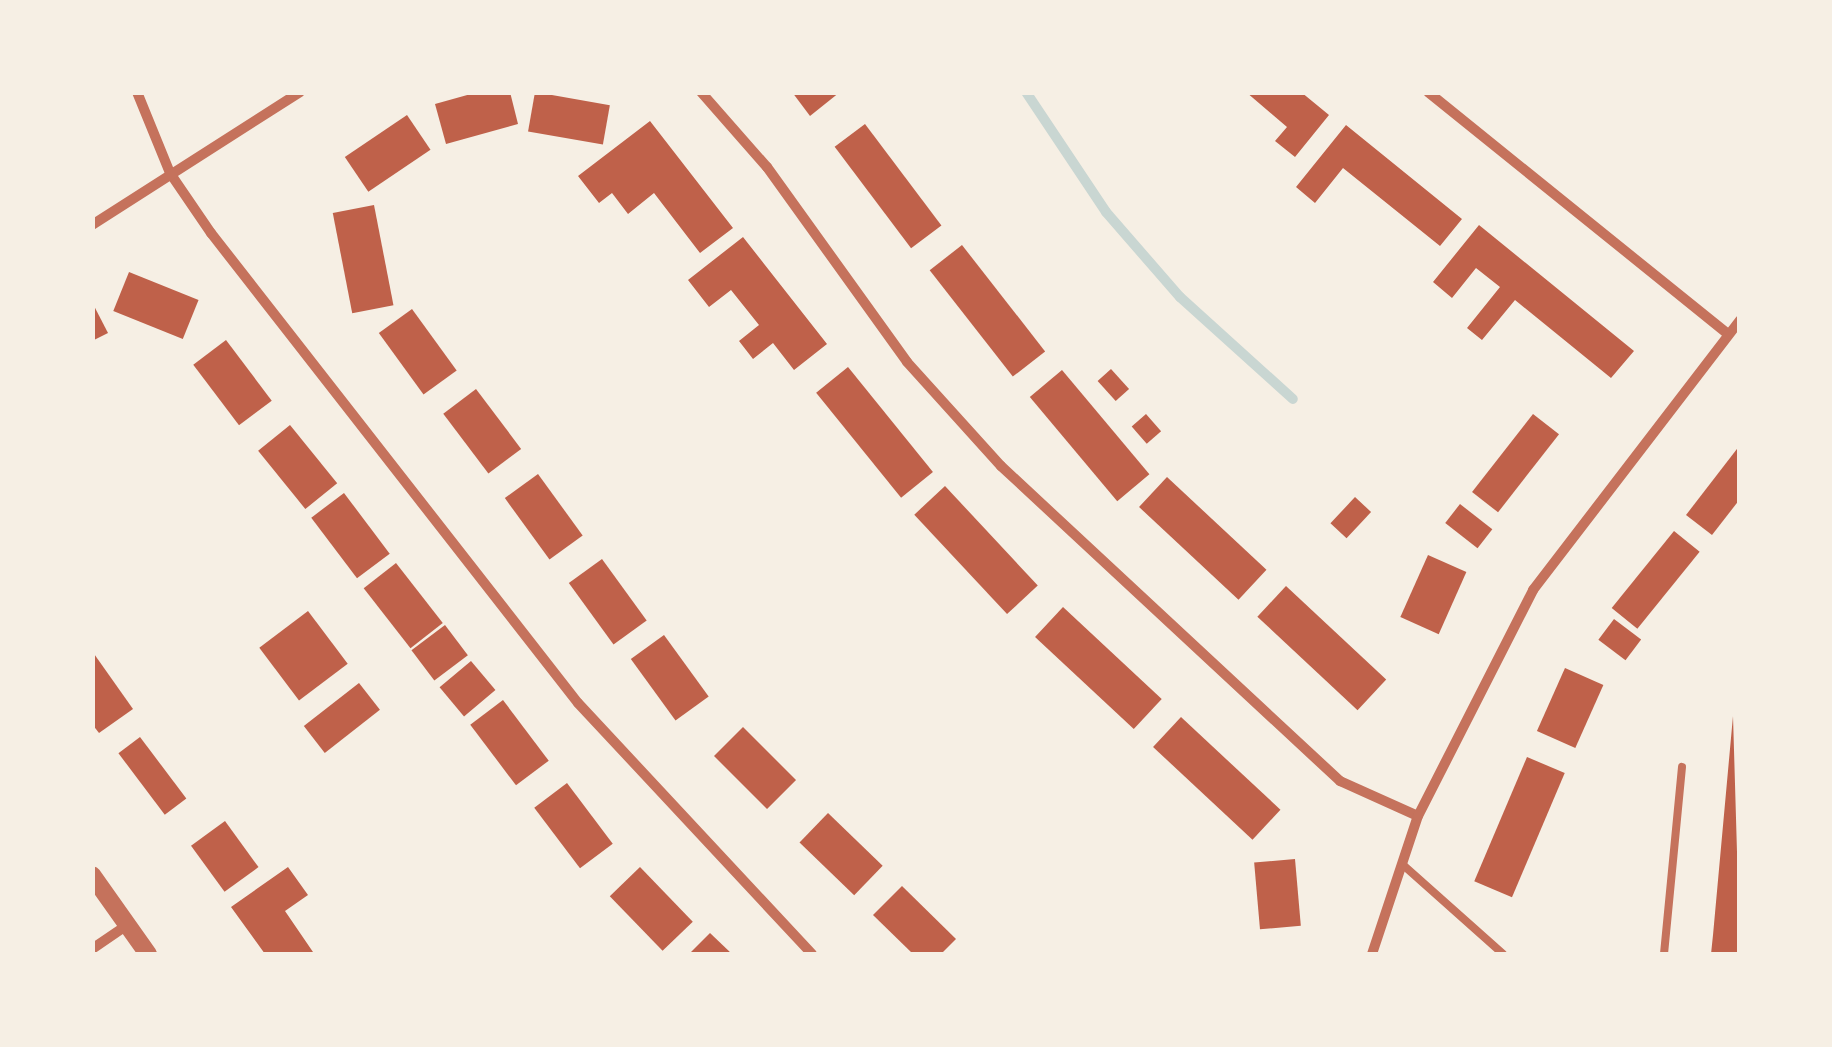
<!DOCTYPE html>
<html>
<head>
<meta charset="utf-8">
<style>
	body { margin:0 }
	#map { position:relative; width:1832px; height:1047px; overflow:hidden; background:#f6efe4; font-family:"Work Sans",sans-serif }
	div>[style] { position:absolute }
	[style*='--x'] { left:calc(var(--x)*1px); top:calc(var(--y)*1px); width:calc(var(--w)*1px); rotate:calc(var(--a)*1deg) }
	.stream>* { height:10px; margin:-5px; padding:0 5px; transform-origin:5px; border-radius:5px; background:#c9d6d2 }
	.building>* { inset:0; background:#bf614a; transform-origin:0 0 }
	.service>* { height:8px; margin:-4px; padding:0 4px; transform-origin:4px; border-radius:4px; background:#c5725c }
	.minor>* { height:10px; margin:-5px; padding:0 5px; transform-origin:5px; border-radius:5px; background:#c5725c }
	.tertiary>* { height:18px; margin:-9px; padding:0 9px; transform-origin:9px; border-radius:9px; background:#c5725c }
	span { translate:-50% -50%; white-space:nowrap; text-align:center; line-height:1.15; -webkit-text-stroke:8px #f6efe4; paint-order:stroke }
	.frame { position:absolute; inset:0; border:95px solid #f6efe4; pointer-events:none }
</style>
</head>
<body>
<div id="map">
	<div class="stream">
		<i style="--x:1026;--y:92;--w:144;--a:56.3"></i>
		<i style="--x:1106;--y:212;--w:113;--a:49"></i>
		<i style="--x:1180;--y:297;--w:152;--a:42.1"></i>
	</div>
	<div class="building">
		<i style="clip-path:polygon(478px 92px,510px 92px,518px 124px,446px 144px,435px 104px)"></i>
		<i style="left:535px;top:92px;width:76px;height:40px;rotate:10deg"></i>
		<i style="clip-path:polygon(792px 92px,840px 92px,810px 116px)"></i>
		<i style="clip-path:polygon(1246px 92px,1301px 92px,1329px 115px,1295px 157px,1275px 141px,1287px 127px)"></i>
		<i style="left:407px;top:115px;width:42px;height:75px;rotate:56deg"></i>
		<i style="clip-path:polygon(650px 121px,733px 228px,700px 253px,654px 193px,628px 214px,612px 193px,599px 203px,578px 176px)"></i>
		<i style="left:865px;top:124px;width:127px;height:38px;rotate:53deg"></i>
		<i style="clip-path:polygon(1346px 125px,1462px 219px,1440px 246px,1343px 168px,1315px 203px,1296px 187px)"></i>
		<i style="left:374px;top:205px;width:102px;height:42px;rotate:79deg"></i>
		<i style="clip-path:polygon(1479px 225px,1634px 351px,1611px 378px,1515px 300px,1482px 340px,1467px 328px,1500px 287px,1476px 268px,1452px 298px,1433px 282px)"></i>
		<i style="clip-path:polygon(743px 237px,827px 344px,794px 370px,773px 343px,753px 359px,739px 341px,759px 325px,731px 290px,709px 307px,688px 280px)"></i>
		<i style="left:962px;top:245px;width:135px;height:41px;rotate:52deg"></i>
		<i style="left:129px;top:272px;width:75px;height:42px;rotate:22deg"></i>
		<i style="clip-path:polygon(92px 302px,108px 333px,92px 341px)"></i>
		<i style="left:412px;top:309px;width:76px;height:41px;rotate:54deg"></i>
		<i style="left:226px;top:340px;width:76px;height:41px;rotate:53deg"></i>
		<i style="left:848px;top:367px;width:135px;height:41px;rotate:51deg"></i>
		<i style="left:1111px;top:369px;width:27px;height:18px;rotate:48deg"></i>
		<i style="left:1062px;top:370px;width:136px;height:42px;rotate:50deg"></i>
		<i style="left:476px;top:389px;width:75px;height:41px;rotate:53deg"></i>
		<i style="left:1146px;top:414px;width:23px;height:19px;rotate:49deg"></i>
		<i style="left:1533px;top:414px;width:33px;height:99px;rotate:38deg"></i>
		<i style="left:290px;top:425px;width:75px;height:41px;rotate:51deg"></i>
		<i style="clip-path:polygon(1740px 445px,1740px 499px,1712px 535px,1686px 515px)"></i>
		<i style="left:538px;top:474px;width:76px;height:41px;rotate:54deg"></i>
		<i style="left:1167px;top:477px;width:136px;height:41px;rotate:43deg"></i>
		<i style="left:945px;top:486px;width:136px;height:42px;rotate:47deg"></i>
		<i style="left:344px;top:493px;width:76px;height:41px;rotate:53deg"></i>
		<i style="left:1355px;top:497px;width:22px;height:36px;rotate:43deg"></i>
		<i style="left:1460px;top:504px;width:41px;height:24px;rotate:38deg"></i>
		<i style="left:1674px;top:531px;width:33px;height:99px;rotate:39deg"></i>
		<i style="left:1428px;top:555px;width:42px;height:68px;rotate:24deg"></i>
		<i style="left:602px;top:559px;width:76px;height:41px;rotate:54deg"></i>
		<i style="left:396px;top:563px;width:76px;height:41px;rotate:52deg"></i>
		<i style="left:1286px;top:586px;width:137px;height:42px;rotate:43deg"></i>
		<i style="left:1063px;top:607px;width:135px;height:41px;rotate:43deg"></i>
		<i style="left:308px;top:611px;width:66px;height:61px;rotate:53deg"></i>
		<i style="left:1614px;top:619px;width:34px;height:26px;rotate:37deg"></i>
		<i style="left:445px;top:625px;width:38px;height:42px;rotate:53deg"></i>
		<i style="left:664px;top:635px;width:76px;height:41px;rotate:54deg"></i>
		<i style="clip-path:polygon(92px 651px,133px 709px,99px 733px,92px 724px)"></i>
		<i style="left:471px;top:661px;width:38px;height:41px;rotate:50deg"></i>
		<i style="left:1565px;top:668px;width:42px;height:69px;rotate:24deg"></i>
		<i style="left:359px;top:683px;width:34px;height:70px;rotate:52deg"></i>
		<i style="left:503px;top:700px;width:76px;height:41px;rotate:53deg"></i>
		<i style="clip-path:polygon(1733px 716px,1740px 954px,1711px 954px,1713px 935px)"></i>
		<i style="left:1181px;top:717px;width:136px;height:41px;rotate:43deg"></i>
		<i style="left:743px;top:727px;width:75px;height:41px;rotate:45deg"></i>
		<i style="left:140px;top:737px;width:77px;height:27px;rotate:53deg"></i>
		<i style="left:1527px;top:757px;width:41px;height:135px;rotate:23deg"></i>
		<i style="left:567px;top:783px;width:76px;height:41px;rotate:53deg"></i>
		<i style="left:828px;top:813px;width:76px;height:41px;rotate:44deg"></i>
		<i style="left:225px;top:821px;width:57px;height:42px;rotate:54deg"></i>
		<i style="left:1295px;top:859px;width:67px;height:41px;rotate:85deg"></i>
		<i style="clip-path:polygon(288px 867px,308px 895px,285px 911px,313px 952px,265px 954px,231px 907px)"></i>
		<i style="left:640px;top:867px;width:76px;height:42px;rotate:46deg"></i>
		<i style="clip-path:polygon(902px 886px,956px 939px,941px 954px,913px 954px,873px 915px)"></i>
		<i style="clip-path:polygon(710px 933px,732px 954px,689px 954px)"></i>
	</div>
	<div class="service">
		<i style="--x:1402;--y:864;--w:135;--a:41.7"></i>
		<i style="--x:1664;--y:954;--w:188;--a:-84.5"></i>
	</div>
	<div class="minor">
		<i style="--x:137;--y:92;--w:87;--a:67.8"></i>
		<i style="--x:170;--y:173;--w:73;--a:55.7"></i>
		<i style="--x:211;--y:233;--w:596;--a:52.02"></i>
		<i style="--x:578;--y:703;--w:343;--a:47"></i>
		<i style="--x:701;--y:92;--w:100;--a:48.7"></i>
		<i style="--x:767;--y:167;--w:240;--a:54.3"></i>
		<i style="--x:907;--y:362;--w:140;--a:47.9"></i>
		<i style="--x:1001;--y:466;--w:463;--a:42.9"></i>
		<i style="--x:1340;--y:781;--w:85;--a:24.2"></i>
		<i style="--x:1428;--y:92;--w:385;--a:38.9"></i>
		<i style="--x:92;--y:225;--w:247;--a:-32.6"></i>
		<i style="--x:92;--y:949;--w:42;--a:-34.4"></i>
		<i style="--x:1372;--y:954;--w:145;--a:-71.6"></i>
		<i style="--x:1418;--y:816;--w:254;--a:-63"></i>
		<i style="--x:1533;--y:590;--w:340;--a:-52.5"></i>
	</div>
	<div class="tertiary">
		<i style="--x:92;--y:875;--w:97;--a:54.7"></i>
	</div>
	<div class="frame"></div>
</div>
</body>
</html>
